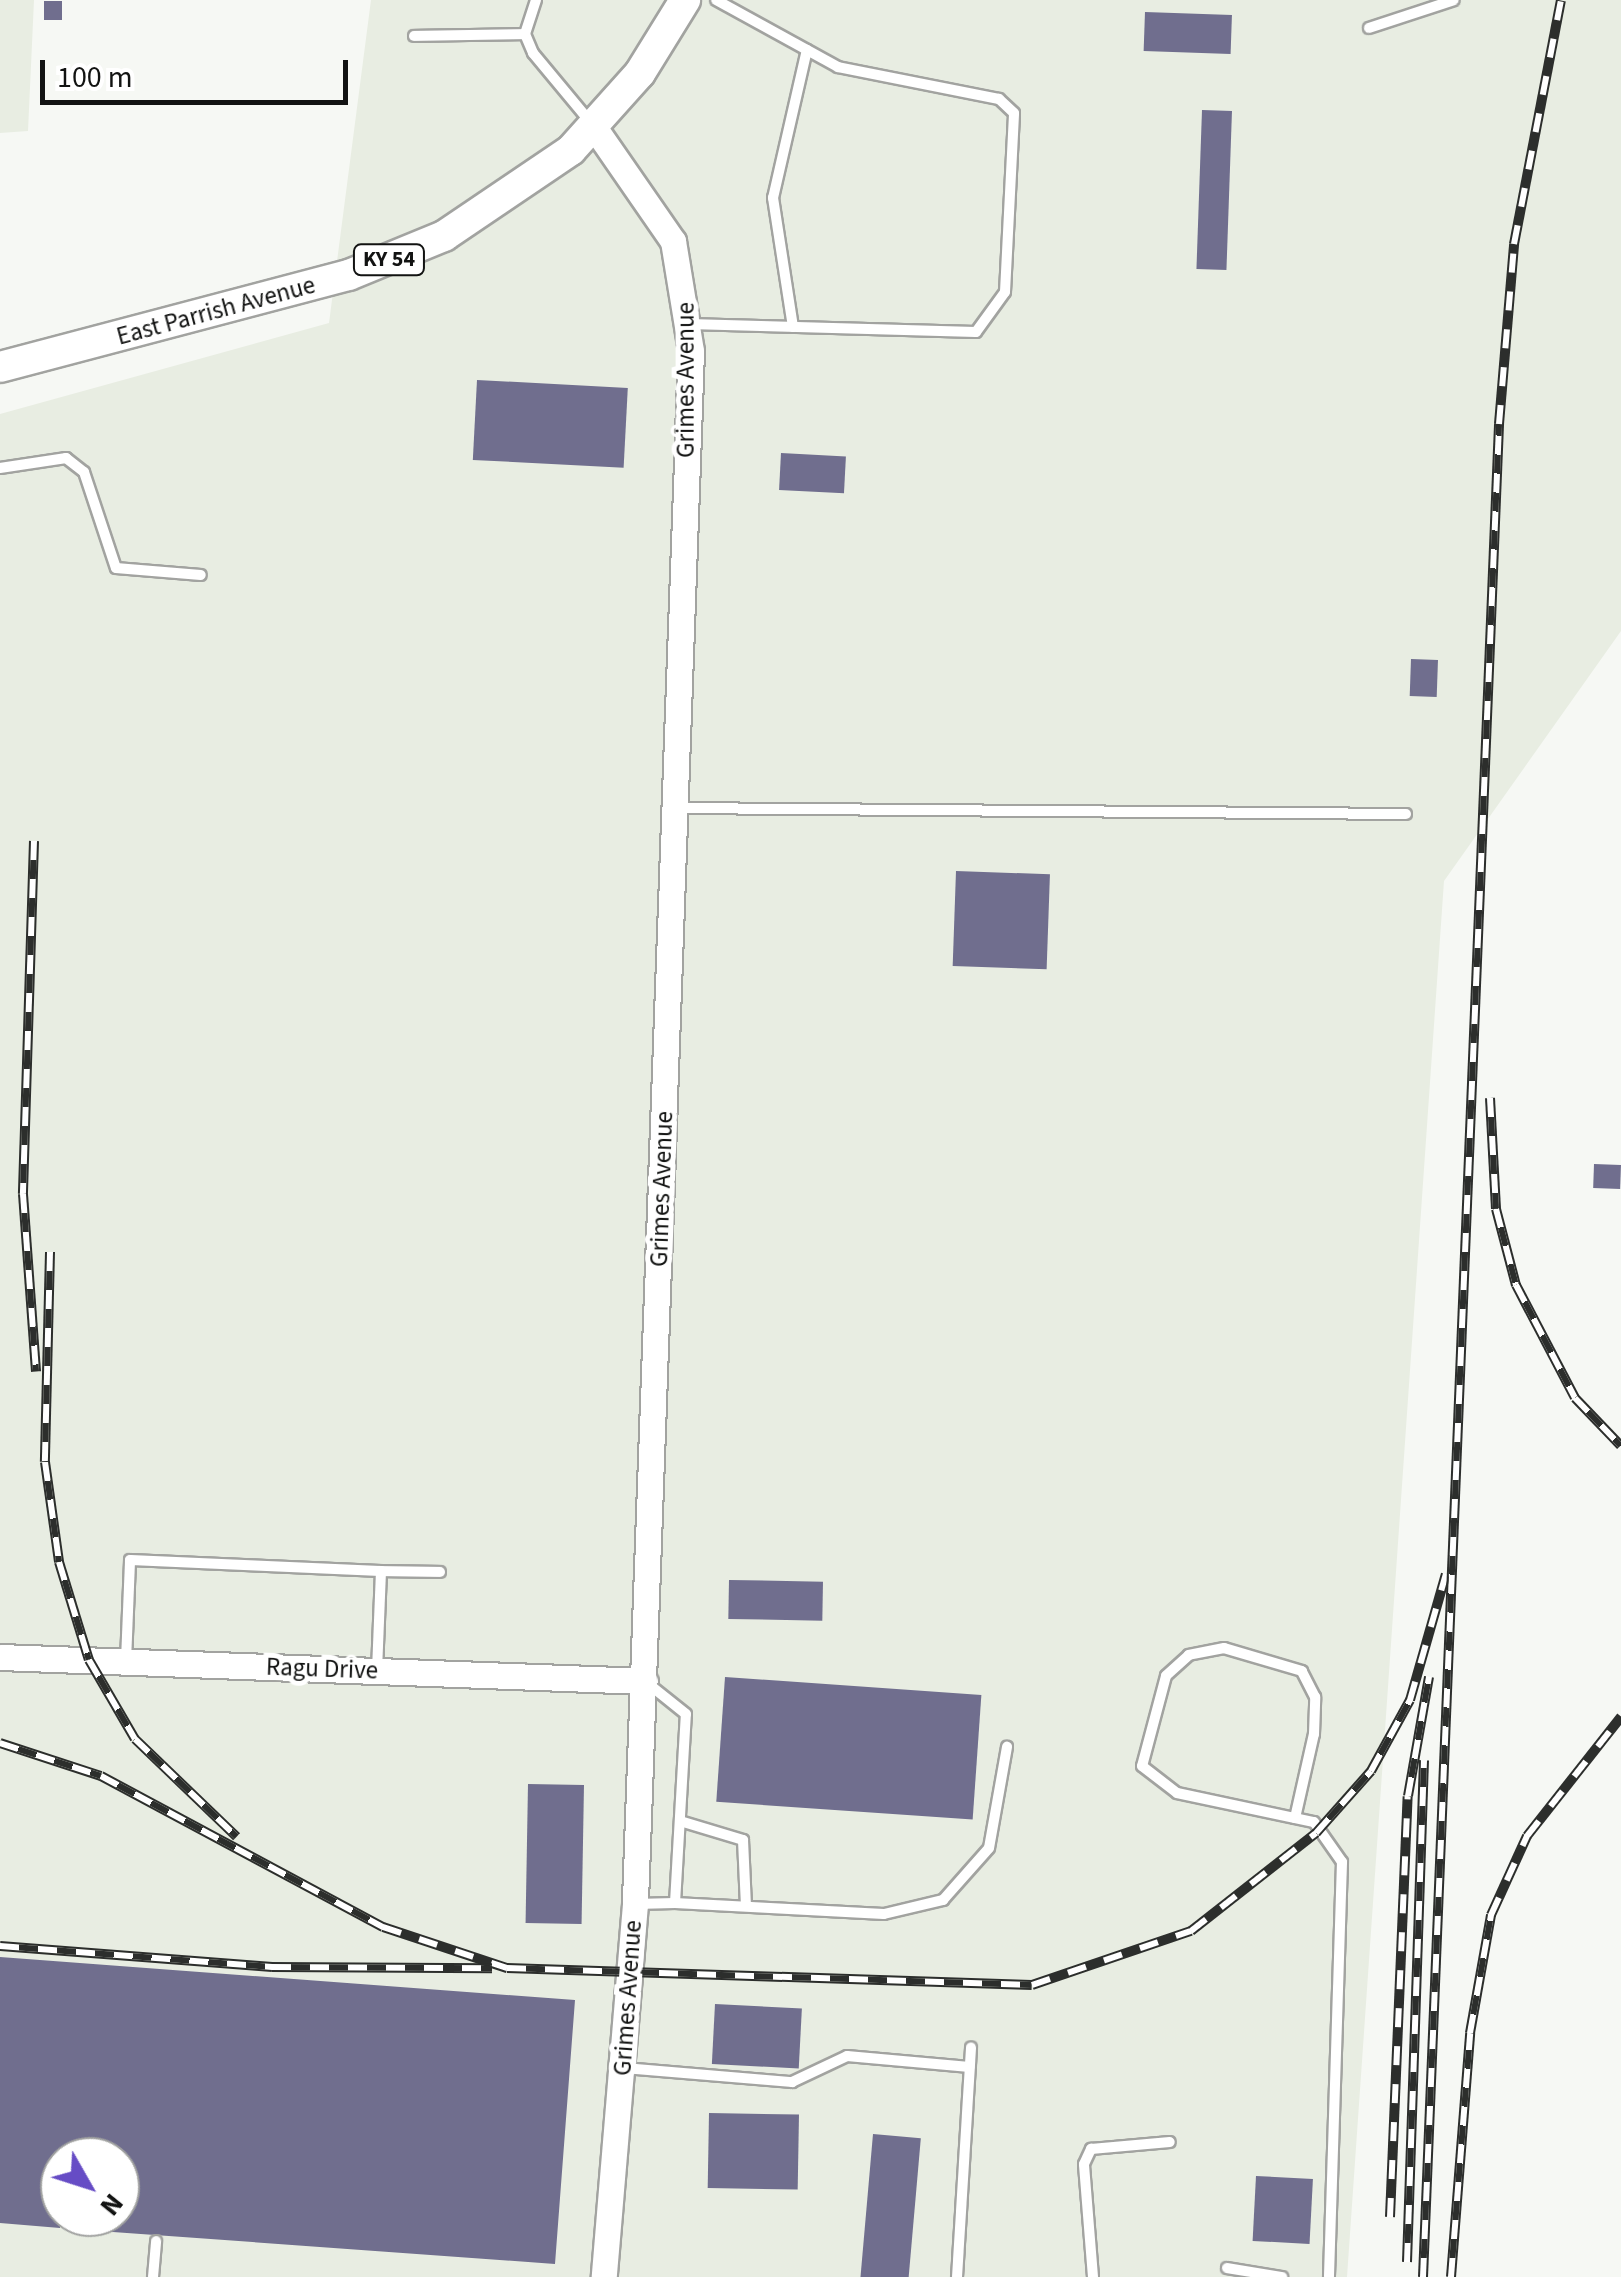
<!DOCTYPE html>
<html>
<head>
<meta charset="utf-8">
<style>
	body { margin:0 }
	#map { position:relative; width:1621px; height:2277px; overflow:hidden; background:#f6f8f4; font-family:"Source Sans 3",sans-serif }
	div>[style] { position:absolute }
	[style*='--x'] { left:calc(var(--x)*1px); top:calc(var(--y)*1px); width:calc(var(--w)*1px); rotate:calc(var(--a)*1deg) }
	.built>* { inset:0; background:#e8ede2 }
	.building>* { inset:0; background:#706e8e; transform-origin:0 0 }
	.roads { filter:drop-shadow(2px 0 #a2a3a0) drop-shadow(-2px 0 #a2a3a0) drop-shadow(0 2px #a2a3a0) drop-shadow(0 -2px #a2a3a0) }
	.service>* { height:10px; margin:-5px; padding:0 5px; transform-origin:5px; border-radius:5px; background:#fff }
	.tertiary>* { height:25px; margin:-12.5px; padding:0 12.5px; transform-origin:12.5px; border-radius:12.5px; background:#fff }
	.primary>* { height:30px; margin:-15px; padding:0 15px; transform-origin:15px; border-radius:15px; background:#fff }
	.rail>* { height:10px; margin-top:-5px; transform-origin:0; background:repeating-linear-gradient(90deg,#fff 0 19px,#2c2e2c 0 38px); box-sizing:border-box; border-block:2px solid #2c2e2c }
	span { translate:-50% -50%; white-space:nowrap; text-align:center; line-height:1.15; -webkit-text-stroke:10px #fff; paint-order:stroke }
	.shield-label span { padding:2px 8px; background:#fff; border:2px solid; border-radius:8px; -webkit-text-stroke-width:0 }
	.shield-label { font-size:22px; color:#121312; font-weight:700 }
	.street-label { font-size:25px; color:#121312 }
	.north { position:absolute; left:40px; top:2137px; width:100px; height:100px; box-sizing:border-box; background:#fff; border:2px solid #a0a1a0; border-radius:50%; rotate:129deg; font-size:28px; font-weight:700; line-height:40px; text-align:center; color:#121312 }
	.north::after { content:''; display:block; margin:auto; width:35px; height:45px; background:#664cc5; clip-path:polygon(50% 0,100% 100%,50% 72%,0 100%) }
	.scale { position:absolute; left:40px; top:60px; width:308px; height:45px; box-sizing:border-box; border:5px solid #121312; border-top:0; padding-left:12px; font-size:30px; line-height:35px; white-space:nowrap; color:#121312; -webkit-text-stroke:8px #fff; paint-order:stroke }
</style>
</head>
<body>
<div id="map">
	<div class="built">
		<i style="clip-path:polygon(0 0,34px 0,28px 131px,0 133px)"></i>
		<i style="clip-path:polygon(evenodd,371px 0,1621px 0,1621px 631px,1444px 881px,1347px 2277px,0 2277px,0 414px,329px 323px,371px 0,60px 2157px,120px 2157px,120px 2217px,60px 2217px,60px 2157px)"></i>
	</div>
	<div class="building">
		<i style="left:44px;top:1px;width:18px;height:19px"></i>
		<i style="left:1145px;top:12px;width:87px;height:39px;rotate:2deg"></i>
		<i style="left:1202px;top:110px;width:30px;height:159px;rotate:2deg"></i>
		<i style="left:477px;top:380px;width:151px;height:80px;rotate:3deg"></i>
		<i style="left:781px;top:453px;width:65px;height:37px;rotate:3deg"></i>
		<i style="left:1411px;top:659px;width:27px;height:37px;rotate:2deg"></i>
		<i style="left:956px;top:871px;width:94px;height:95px;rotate:2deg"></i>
		<i style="left:1594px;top:1164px;width:27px;height:24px;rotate:2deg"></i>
		<i style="left:729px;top:1580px;width:94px;height:39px;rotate:1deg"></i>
		<i style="left:725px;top:1677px;width:257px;height:125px;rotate:4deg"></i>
		<i style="left:528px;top:1784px;width:56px;height:139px;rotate:1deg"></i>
		<i style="clip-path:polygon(0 1957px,575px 2000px,555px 2264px,85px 2230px,86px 2217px,120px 2217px,120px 2157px,60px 2157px,60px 2228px,0 2223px)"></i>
		<i style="left:715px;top:2004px;width:87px;height:60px;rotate:3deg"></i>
		<i style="left:709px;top:2113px;width:90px;height:75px;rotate:1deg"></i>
		<i style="left:873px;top:2134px;width:48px;height:144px;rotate:5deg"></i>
		<i style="left:1256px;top:2176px;width:57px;height:65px;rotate:3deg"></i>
	</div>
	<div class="roads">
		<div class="service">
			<i style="--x:536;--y:0;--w:36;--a:108"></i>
			<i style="--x:525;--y:34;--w:21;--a:67"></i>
			<i style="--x:533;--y:53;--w:92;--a:50.3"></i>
			<i style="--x:1369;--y:28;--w:89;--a:-18.2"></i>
			<i style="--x:414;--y:36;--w:111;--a:-1"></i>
			<i style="--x:689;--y:324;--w:287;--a:1.6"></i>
			<i style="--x:976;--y:332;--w:49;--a:-54.1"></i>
			<i style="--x:1005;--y:292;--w:179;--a:-87.1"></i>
			<i style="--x:1014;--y:113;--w:21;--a:-137"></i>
			<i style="--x:999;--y:99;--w:164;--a:-168.8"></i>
			<i style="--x:838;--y:67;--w:139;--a:-151.2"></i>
			<i style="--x:793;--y:327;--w:131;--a:-98.8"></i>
			<i style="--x:773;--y:198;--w:152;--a:-77.1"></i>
			<i style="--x:0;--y:468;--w:67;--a:-8.6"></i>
			<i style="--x:66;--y:458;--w:23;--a:38"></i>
			<i style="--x:84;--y:472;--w:101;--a:71.6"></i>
			<i style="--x:116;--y:568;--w:85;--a:4.7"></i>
			<i style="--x:676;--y:808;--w:730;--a:0.47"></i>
			<i style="--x:381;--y:1571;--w:59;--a:1"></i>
			<i style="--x:126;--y:1661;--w:101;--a:-87.7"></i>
			<i style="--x:130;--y:1560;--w:251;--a:2.5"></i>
			<i style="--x:381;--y:1571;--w:99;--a:92.3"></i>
			<i style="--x:1295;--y:1818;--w:86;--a:-77.3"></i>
			<i style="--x:1314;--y:1734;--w:37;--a:-88"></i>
			<i style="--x:1315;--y:1697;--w:29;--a:-117"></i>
			<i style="--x:1302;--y:1671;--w:81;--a:-163.6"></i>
			<i style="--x:1224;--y:1648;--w:36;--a:169"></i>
			<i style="--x:1189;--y:1655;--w:31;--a:138"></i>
			<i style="--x:1166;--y:1676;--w:93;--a:104.9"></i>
			<i style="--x:1142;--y:1766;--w:44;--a:37.6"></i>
			<i style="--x:1177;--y:1793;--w:140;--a:12"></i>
			<i style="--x:1314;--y:1822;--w:49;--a:55"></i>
			<i style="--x:1342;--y:1862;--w:415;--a:91.8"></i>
			<i style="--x:680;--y:1821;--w:66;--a:16.8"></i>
			<i style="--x:743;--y:1840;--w:65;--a:87.4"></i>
			<i style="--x:675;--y:1903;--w:209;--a:3"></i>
			<i style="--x:884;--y:1914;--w:61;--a:-13.3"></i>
			<i style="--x:943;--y:1900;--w:69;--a:-48.5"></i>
			<i style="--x:989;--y:1848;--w:103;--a:-79.9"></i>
			<i style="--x:635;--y:1904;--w:40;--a:-1.4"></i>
			<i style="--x:675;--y:1903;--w:189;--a:-86.7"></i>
			<i style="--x:686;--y:1714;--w:51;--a:-141.3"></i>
			<i style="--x:624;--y:2068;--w:169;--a:4.8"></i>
			<i style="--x:792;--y:2082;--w:61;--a:-25.3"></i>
			<i style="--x:847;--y:2056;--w:123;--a:5.1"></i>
			<i style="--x:1227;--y:2268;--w:56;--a:9.3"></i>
			<i style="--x:153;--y:2277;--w:36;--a:-85"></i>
			<i style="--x:957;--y:2277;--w:230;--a:-86.5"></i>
			<i style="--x:1093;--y:2277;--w:113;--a:-94.6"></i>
			<i style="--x:1084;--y:2164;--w:17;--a:-65"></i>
			<i style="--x:1091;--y:2149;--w:79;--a:-5.1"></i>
		</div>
		<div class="tertiary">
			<i style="--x:594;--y:127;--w:139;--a:55.3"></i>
			<i style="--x:673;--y:241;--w:111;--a:80.7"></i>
			<i style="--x:691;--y:351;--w:1554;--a:92.07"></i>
			<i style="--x:635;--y:1904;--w:374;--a:94.8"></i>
			<i style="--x:0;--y:1657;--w:645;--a:2.13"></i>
		</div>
		<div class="primary">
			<i style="--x:0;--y:367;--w:361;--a:-14.8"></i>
			<i style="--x:349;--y:275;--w:103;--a:-22.3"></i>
			<i style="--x:444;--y:236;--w:153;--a:-34.1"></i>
			<i style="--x:571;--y:150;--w:103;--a:-48.1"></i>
			<i style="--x:640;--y:73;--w:86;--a:-58.3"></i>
		</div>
	</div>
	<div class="rail">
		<i style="--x:34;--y:841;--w:353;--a:91.8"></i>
		<i style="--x:23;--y:1194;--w:178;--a:85.8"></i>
		<i style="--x:1490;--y:1098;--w:111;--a:86.9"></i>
		<i style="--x:1496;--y:1209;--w:79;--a:75.3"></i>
		<i style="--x:1516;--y:1285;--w:127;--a:62.4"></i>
		<i style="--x:1575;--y:1398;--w:66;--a:46.2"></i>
		<i style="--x:50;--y:1252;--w:210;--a:91.4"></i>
		<i style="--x:45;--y:1462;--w:101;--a:82"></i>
		<i style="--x:59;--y:1562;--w:102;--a:73"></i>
		<i style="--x:89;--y:1660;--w:91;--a:59.8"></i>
		<i style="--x:135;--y:1739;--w:141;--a:43.9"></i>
		<i style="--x:0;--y:1743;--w:106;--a:18.1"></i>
		<i style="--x:101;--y:1776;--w:320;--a:28.2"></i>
		<i style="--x:383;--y:1927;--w:131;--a:18.3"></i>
		<i style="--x:507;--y:1968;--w:525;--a:1.85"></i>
		<i style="--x:1032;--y:1985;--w:168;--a:-18.8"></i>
		<i style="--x:1191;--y:1931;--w:159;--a:-38.1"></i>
		<i style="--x:1316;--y:1833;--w:83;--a:-48.4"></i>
		<i style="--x:1371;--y:1771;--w:81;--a:-61.2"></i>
		<i style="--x:1410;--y:1700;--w:131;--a:-74.1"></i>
		<i style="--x:0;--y:1946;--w:273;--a:4.4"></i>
		<i style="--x:272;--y:1967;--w:220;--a:0.3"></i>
		<i style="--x:1390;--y:2217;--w:421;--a:-87.6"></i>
		<i style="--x:1408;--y:1796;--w:121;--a:-80"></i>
		<i style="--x:1407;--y:2262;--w:502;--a:-88.06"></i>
		<i style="--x:1423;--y:2277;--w:1855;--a:-87.65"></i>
		<i style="--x:1499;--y:424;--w:181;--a:-85.2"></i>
		<i style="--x:1514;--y:244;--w:248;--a:-79.1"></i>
		<i style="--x:1451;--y:2277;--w:245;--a:-85.5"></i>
		<i style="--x:1470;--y:2033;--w:120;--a:-79.9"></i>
		<i style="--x:1491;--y:1915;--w:87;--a:-65.5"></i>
		<i style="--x:1527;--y:1836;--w:152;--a:-51.7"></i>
	</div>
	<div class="shield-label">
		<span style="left:389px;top:260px">KY 54</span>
	</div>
	<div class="street-label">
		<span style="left:216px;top:311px;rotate:-15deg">East Parrish Avenue</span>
		<span style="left:686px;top:380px;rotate:-90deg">Grimes Avenue</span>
		<span style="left:662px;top:1189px;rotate:-88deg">Grimes Avenue</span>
		<span style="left:322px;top:1669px;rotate:2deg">Ragu Drive</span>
		<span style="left:628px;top:1998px;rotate:-86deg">Grimes Avenue</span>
	</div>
	<div class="north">N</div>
	<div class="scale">100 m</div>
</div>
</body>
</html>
